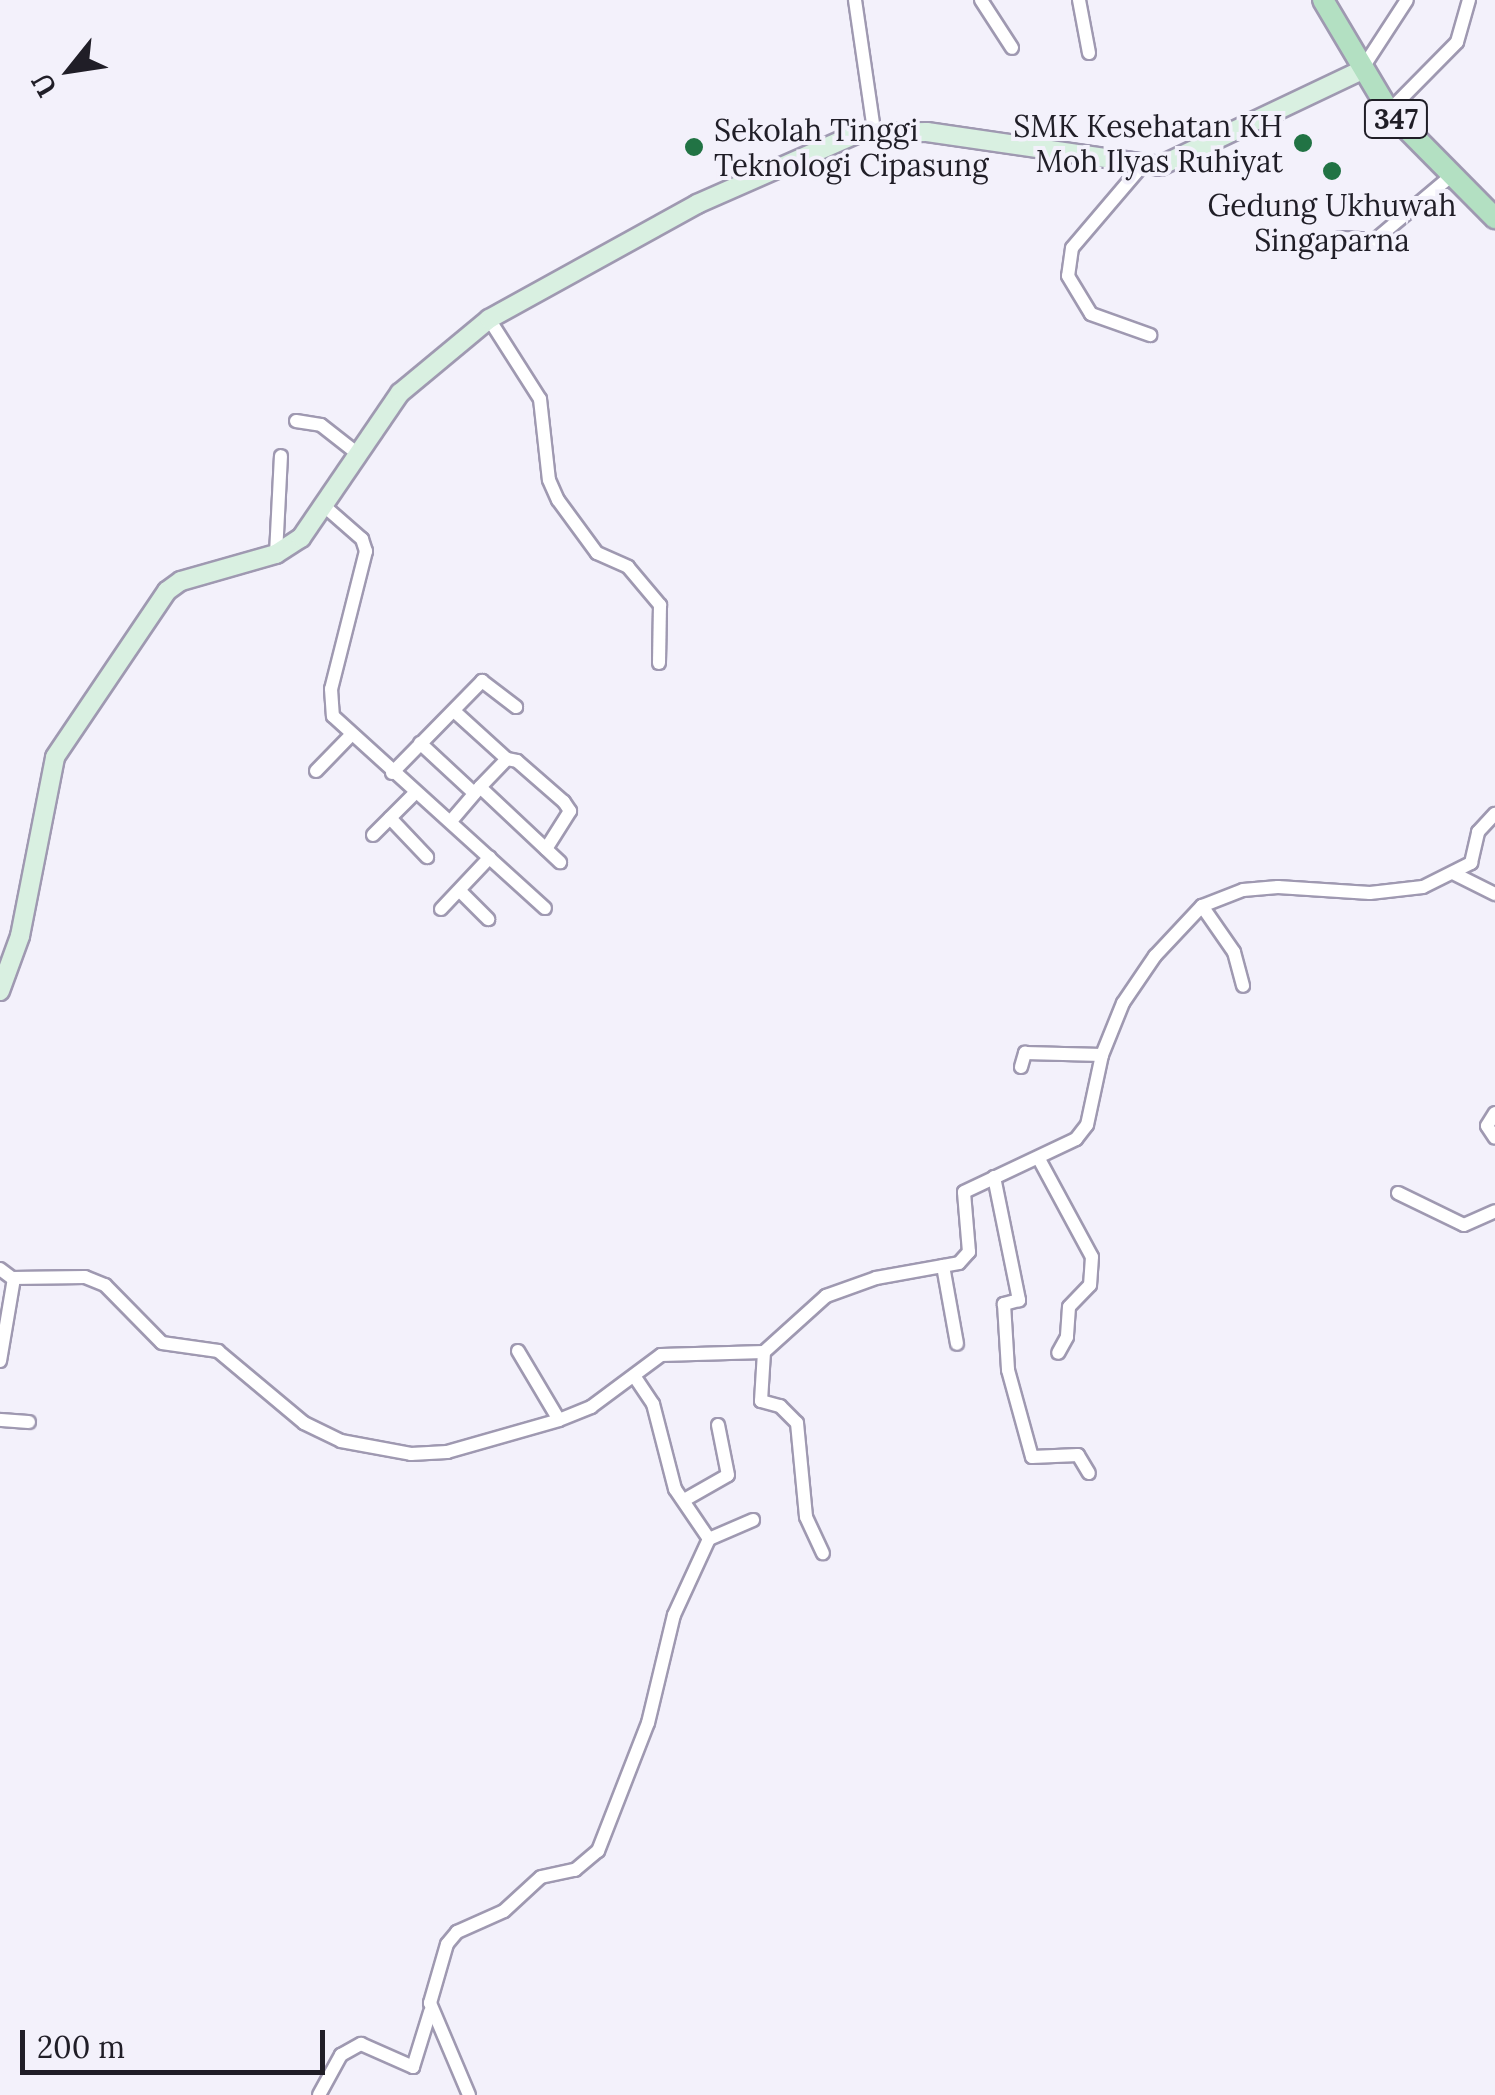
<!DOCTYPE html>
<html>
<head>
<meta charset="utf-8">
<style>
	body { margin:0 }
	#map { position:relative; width:1495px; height:2095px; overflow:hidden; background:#f3f1fb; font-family:Lora,serif }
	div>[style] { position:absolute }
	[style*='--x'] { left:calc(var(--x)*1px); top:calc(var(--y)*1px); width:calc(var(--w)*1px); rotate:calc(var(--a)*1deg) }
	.roads { filter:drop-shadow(2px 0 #9f99b1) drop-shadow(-2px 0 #9f99b1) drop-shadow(0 2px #9f99b1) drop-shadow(0 -2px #9f99b1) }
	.street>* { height:12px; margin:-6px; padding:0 6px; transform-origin:6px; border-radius:6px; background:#fff }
	.secondary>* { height:18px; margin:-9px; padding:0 9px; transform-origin:9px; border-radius:9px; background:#d9f0e1 }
	.primary>* { height:20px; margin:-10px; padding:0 10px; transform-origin:10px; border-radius:10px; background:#b3e0c2 }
	.dots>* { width:28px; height:28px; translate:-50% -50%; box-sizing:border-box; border:5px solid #f3f1fb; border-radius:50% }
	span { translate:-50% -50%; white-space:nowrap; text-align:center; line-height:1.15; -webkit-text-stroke:8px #f3f1fb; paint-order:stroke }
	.shield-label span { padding:2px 8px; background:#f3f1fb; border:2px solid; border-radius:8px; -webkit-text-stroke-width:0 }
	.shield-label { font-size:28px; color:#201e27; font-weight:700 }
	.poi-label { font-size:30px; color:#201e27 }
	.right { translate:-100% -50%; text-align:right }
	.left { translate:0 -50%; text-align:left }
	.north { position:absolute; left:20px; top:20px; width:100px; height:100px; -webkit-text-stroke:8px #f3f1fb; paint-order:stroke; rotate:240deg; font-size:28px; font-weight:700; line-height:40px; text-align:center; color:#201e27 }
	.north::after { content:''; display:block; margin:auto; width:35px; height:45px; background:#201e27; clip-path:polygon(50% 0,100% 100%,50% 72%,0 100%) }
	.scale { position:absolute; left:20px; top:2030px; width:305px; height:45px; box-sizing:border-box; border:5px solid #201e27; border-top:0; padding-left:12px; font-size:30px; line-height:35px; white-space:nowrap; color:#201e27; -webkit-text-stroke:8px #f3f1fb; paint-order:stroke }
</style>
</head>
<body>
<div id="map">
	<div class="roads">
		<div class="street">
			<i style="--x:855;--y:0;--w:131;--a:81.7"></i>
			<i style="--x:981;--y:0;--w:57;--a:57.1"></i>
			<i style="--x:1079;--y:0;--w:54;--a:79.3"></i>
			<i style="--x:1362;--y:69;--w:82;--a:-56.9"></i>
			<i style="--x:1389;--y:111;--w:97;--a:-45.4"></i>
			<i style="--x:1457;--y:42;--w:44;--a:-74.1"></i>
			<i style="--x:1141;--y:167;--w:106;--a:130.4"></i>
			<i style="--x:1072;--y:248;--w:28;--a:98"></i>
			<i style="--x:1068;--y:276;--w:44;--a:58.8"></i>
			<i style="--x:1091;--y:314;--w:63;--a:19.6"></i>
			<i style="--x:1340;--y:238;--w:35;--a:3"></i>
			<i style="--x:1375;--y:240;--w:99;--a:-40.1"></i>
			<i style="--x:489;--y:319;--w:95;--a:57.5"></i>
			<i style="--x:540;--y:399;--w:81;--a:83.7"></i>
			<i style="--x:549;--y:480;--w:22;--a:66"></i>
			<i style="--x:558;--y:500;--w:66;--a:53.7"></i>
			<i style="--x:597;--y:553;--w:34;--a:24"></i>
			<i style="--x:628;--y:567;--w:50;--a:49.9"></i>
			<i style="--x:660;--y:605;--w:58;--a:91"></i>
			<i style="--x:296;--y:421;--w:25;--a:9"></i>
			<i style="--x:321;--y:425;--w:47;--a:38.1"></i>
			<i style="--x:323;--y:505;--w:52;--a:41.1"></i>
			<i style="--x:362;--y:539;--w:13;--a:72"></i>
			<i style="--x:366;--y:551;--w:142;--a:104.2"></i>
			<i style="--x:331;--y:689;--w:27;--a:86"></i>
			<i style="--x:333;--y:716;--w:286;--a:42.2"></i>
			<i style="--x:276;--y:554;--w:98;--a:-87.1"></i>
			<i style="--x:454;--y:711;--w:72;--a:42.2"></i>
			<i style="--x:420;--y:743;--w:74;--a:42.8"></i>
			<i style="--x:316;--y:771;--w:49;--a:-45.8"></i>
			<i style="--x:392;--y:773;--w:129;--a:-45.6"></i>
			<i style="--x:482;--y:681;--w:43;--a:37.4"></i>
			<i style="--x:480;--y:787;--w:39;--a:-46"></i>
			<i style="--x:507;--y:759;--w:10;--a:11"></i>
			<i style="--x:517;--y:761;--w:62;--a:41.1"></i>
			<i style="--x:564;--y:802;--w:11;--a:56"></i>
			<i style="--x:570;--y:811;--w:45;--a:122.3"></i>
			<i style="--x:390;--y:818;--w:54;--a:46.5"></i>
			<i style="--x:451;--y:821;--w:45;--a:-49.5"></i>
			<i style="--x:480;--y:787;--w:110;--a:43.2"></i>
			<i style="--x:373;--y:835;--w:58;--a:-45"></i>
			<i style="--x:1455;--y:874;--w:45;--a:26.6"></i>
			<i style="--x:460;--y:891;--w:40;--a:45"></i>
			<i style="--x:1202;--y:906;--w:56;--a:55.2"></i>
			<i style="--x:1234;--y:952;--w:35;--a:75"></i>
			<i style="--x:441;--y:909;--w:71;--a:-46.7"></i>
			<i style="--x:1021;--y:1067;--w:15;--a:-74"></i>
			<i style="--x:1025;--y:1053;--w:77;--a:1.5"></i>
			<i style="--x:1495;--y:1113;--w:15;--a:122"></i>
			<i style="--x:1487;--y:1126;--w:14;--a:56"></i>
			<i style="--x:1039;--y:1159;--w:111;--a:61.6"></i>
			<i style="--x:1092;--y:1257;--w:28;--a:94"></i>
			<i style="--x:1090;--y:1285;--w:30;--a:134"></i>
			<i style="--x:1069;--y:1307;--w:30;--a:94"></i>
			<i style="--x:1067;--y:1337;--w:18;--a:119"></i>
			<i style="--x:994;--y:1177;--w:126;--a:78.5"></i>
			<i style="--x:1019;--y:1300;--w:16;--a:165"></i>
			<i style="--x:1004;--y:1304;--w:66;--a:86.5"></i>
			<i style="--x:1008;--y:1370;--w:90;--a:74.6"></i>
			<i style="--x:1032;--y:1457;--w:46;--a:-2.5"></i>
			<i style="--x:1078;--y:1455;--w:21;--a:59"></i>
			<i style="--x:1398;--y:1193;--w:73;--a:25.9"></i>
			<i style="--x:1464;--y:1225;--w:34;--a:-24"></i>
			<i style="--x:943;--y:1266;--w:79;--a:79.8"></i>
			<i style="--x:0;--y:1269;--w:15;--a:37"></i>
			<i style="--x:12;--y:1278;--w:73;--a:-0.8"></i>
			<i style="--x:85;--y:1277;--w:22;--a:22"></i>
			<i style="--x:105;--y:1285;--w:81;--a:45.5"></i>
			<i style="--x:162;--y:1343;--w:57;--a:8.1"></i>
			<i style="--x:218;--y:1351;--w:112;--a:39.9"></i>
			<i style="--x:304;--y:1423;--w:41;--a:25.9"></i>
			<i style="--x:341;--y:1441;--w:71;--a:10.5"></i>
			<i style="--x:411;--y:1454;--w:36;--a:-3"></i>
			<i style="--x:447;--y:1452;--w:116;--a:-15.9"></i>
			<i style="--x:559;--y:1420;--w:35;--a:-22"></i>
			<i style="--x:591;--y:1407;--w:87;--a:-36.6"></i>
			<i style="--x:661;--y:1355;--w:103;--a:-1.7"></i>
			<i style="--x:764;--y:1352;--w:84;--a:-42.1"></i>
			<i style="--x:826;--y:1296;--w:53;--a:-19.8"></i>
			<i style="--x:876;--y:1278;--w:84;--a:-10.2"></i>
			<i style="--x:959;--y:1263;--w:15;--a:-48"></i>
			<i style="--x:969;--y:1252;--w:60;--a:-94.8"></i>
			<i style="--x:964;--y:1192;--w:124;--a:-25.3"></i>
			<i style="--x:1076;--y:1139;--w:18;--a:-52"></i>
			<i style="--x:1087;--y:1125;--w:72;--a:-77.9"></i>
			<i style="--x:1102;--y:1055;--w:56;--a:-68"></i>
			<i style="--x:1123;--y:1003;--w:57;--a:-55.8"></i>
			<i style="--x:1155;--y:956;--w:69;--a:-46.8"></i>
			<i style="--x:1202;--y:906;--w:44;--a:-21.3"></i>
			<i style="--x:1243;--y:890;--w:35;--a:-5"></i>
			<i style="--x:1278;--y:887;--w:92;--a:3.7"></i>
			<i style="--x:1370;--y:893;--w:53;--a:-6.5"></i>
			<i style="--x:1423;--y:887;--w:54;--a:-26.6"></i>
			<i style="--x:1471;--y:863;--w:32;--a:-77"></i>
			<i style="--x:1478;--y:832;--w:25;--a:-47"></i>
			<i style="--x:518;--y:1351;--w:80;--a:59.3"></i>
			<i style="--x:764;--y:1352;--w:49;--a:93.5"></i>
			<i style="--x:761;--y:1401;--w:20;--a:15"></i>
			<i style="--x:780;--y:1406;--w:24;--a:45"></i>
			<i style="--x:797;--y:1423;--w:94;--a:84.5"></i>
			<i style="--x:806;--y:1517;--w:40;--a:65"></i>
			<i style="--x:0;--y:1361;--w:84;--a:-80.4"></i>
			<i style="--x:0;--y:1420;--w:29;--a:4"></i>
			<i style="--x:686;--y:1499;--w:48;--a:-29.7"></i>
			<i style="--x:728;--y:1475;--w:51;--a:-101.3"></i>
			<i style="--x:709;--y:1539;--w:48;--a:-23.4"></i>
			<i style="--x:319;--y:2095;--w:46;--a:-61.2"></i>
			<i style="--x:341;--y:2055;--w:23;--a:-29"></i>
			<i style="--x:361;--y:2044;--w:57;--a:23.9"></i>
			<i style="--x:413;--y:2067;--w:58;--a:-72.8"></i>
			<i style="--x:469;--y:2095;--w:100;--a:-113"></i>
			<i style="--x:430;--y:2003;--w:61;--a:-73.9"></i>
			<i style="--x:447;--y:1944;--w:16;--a:-50"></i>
			<i style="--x:457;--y:1932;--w:51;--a:-24.1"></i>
			<i style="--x:504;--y:1911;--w:50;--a:-42.6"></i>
			<i style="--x:541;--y:1877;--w:35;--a:-12"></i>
			<i style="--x:575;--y:1870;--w:30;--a:-40"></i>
			<i style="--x:598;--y:1851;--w:137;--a:-68.7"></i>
			<i style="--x:648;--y:1723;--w:111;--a:-76.5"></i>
			<i style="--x:674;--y:1615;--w:84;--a:-65.3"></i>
			<i style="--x:709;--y:1539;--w:60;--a:-124.2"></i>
			<i style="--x:675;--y:1489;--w:88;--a:-104.5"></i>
			<i style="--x:653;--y:1404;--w:32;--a:-124"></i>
		</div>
		<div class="secondary">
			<i style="--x:0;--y:991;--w:59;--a:-70"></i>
			<i style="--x:20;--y:936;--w:182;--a:-78.9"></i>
			<i style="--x:55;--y:757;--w:200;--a:-56"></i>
			<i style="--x:167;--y:591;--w:17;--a:-36"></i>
			<i style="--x:181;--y:581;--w:99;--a:-15.9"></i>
			<i style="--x:276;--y:554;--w:30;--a:-33"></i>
			<i style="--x:301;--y:538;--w:176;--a:-55.7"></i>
			<i style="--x:400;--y:393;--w:116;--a:-39.7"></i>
			<i style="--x:489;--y:319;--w:238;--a:-28.9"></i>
			<i style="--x:697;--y:204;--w:177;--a:-23.7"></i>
			<i style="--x:859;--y:133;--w:68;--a:-0.8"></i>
			<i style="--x:927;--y:132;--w:235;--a:8.3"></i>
			<i style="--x:1160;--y:166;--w:221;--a:-25.4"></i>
		</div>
		<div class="primary">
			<i style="--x:1323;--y:0;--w:129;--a:59.3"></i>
			<i style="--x:1389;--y:111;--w:151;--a:45.3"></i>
		</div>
	</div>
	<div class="dots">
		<i style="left:1303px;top:143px;background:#217344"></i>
		<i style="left:694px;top:147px;background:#217344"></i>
		<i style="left:1332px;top:171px;background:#217344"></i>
	</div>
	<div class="shield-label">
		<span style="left:1396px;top:119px">347</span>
	</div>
	<div class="poi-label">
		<span class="right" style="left:1283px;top:143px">SMK Kesehatan KH<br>Moh Ilyas Ruhiyat</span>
		<span class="left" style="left:714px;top:147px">Sekolah Tinggi<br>Teknologi Cipasung</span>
		<span style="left:1332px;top:222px">Gedung Ukhuwah<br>Singaparna</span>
	</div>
	<div class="north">U</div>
	<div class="scale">200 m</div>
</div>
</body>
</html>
